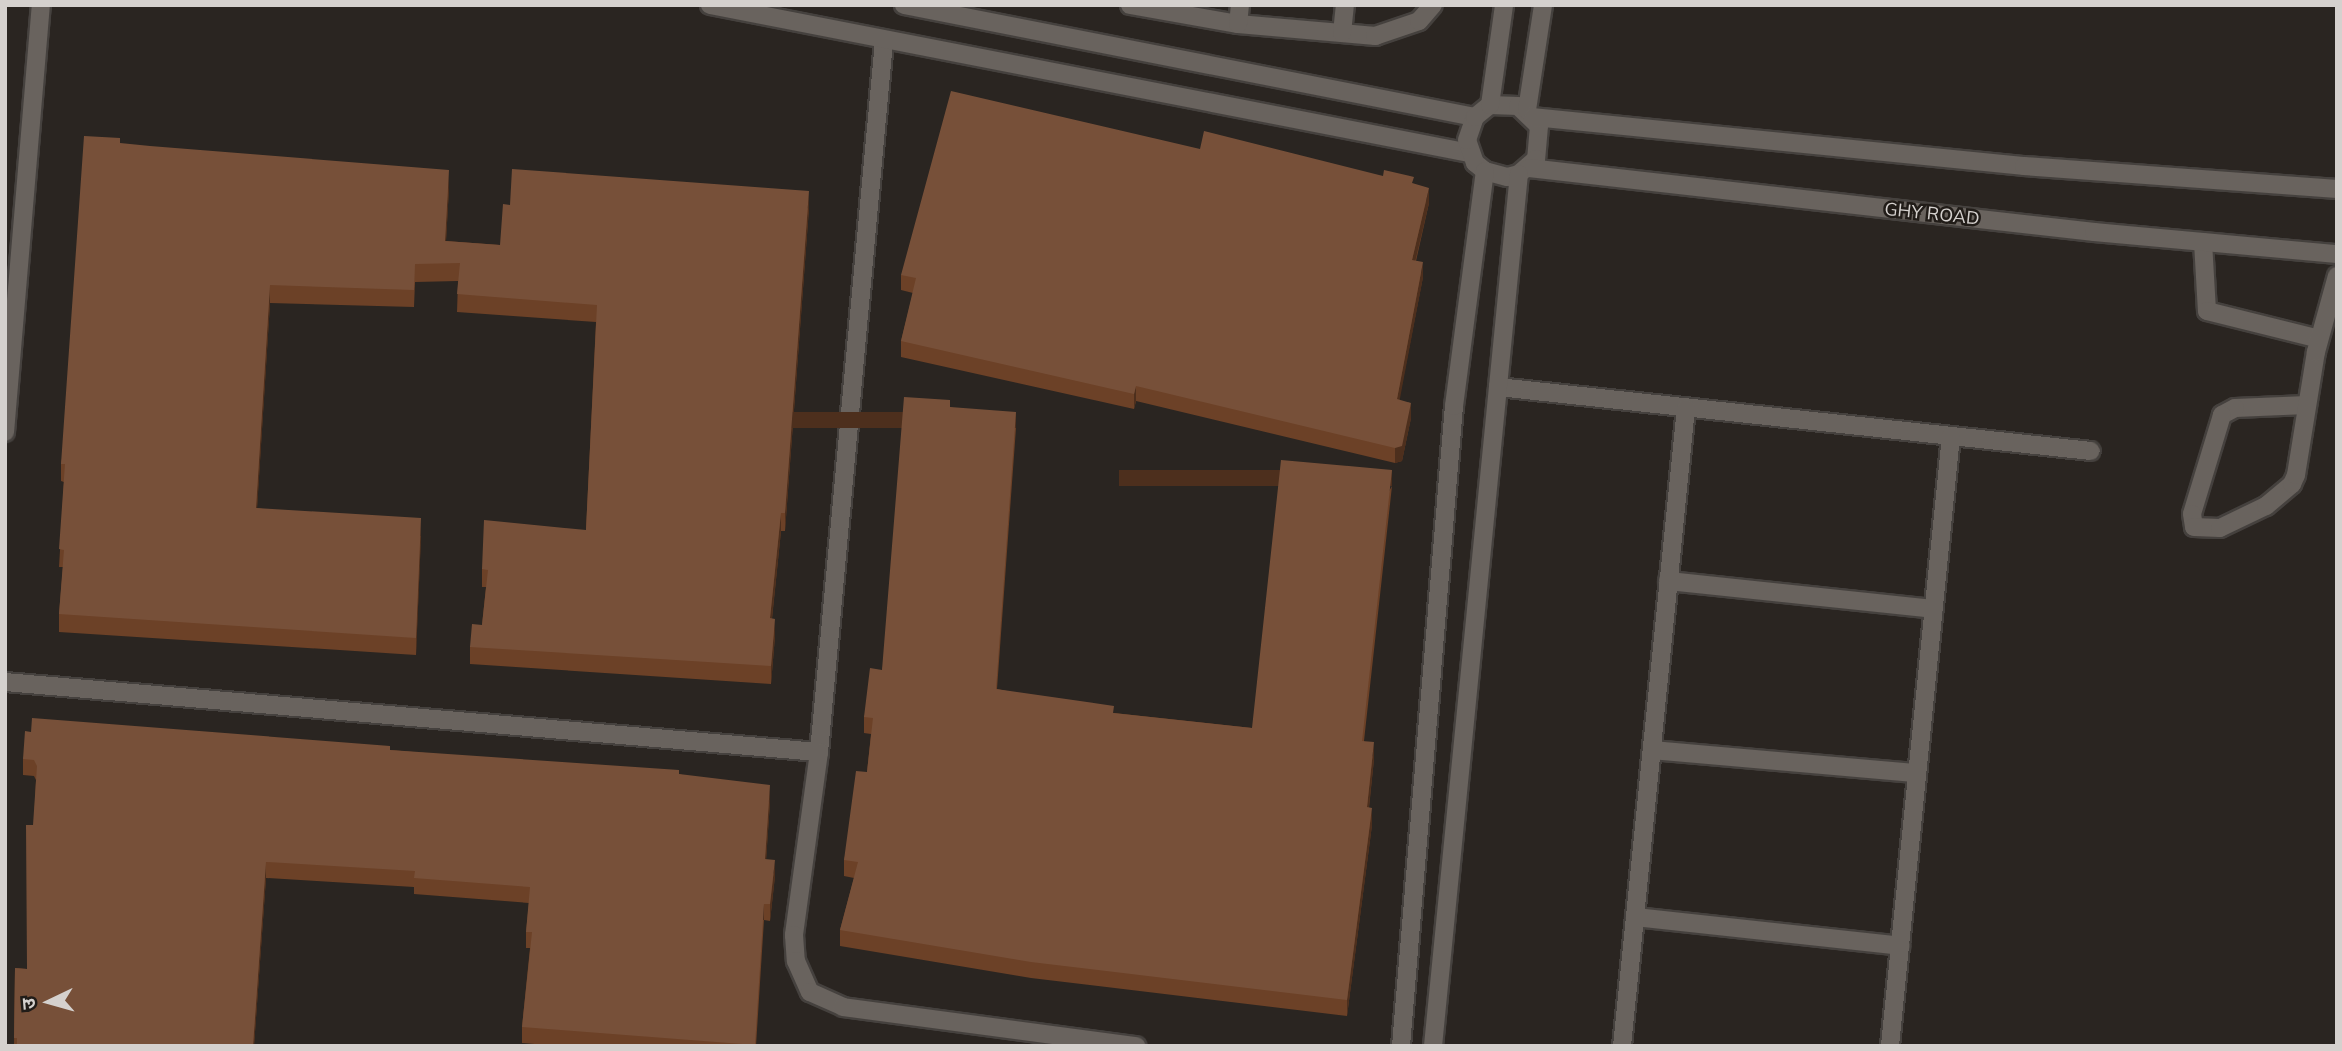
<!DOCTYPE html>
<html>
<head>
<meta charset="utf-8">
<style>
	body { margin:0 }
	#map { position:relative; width:2342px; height:1051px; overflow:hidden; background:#2a2521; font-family:Mulish,"Noto Sans Devanagari",sans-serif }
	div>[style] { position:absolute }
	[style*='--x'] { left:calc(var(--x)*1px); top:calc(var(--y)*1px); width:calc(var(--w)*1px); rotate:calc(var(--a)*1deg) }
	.roads { filter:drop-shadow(2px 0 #45413e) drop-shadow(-2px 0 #45413e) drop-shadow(0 2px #45413e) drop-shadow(0 -2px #45413e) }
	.street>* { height:18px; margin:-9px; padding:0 9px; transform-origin:9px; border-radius:9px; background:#69635e }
	.secondary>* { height:18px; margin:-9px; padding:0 9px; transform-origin:9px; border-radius:9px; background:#69635e }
	.wall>* { inset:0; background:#6c4127 }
	.shaded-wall>* { inset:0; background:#4d2f1d; transform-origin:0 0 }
	.building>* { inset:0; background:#775039 }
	span { translate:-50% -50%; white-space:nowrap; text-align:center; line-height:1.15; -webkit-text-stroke:5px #211c18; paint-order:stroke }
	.street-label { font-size:18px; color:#d5d1ce }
	.frame { position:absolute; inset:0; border:7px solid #d5d1ce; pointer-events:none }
	.north { position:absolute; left:14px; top:967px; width:70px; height:70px; -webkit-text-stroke:5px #211c18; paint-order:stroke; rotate:265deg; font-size:19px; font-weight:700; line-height:28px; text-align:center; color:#d5d1ce }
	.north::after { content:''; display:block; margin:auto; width:24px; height:32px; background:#d5d1ce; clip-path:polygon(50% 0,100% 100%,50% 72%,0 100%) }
</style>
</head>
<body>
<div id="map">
	<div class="roads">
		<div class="street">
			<i style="--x:1130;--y:5;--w:110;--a:10"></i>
			<i style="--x:1238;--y:24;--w:138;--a:5"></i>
			<i style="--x:1375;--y:36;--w:46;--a:-18.8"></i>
			<i style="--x:1419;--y:21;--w:21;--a:-49"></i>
			<i style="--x:1238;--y:24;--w:19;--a:-84"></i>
			<i style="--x:1342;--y:33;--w:28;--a:-84"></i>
			<i style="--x:884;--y:41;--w:714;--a:95.22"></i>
			<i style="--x:819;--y:752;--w:185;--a:97.8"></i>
			<i style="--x:794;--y:935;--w:26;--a:86"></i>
			<i style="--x:796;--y:961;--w:34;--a:66"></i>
			<i style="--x:810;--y:992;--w:36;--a:24"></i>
			<i style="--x:843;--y:1007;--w:296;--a:7.6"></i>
			<i style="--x:2203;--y:242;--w:69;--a:86.7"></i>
			<i style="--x:2207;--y:311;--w:115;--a:14"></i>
			<i style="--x:1498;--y:387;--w:596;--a:6.16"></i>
			<i style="--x:2307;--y:405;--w:72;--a:177.6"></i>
			<i style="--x:2235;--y:408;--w:15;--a:152"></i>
			<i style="--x:2222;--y:415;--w:103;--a:106.9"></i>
			<i style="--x:2192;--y:514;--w:13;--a:81"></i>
			<i style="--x:2194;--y:527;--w:26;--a:2"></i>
			<i style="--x:2220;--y:528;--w:51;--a:-25.6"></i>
			<i style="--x:2266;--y:506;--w:34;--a:-40"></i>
			<i style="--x:2292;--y:484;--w:10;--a:-66"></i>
			<i style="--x:2296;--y:475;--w:125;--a:-80.8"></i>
			<i style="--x:2316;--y:352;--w:79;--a:-74.6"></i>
			<i style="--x:1668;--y:581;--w:267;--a:6"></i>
			<i style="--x:5;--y:682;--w:817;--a:4.92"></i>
			<i style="--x:1652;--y:750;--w:266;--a:5"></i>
			<i style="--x:1635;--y:917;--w:267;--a:6.2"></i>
			<i style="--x:1622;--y:1046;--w:641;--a:-84.27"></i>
			<i style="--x:1890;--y:1046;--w:613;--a:-84.29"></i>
		</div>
		<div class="secondary">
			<i style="--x:710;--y:5;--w:773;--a:11.03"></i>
			<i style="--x:904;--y:5;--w:582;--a:11.1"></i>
			<i style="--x:1490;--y:105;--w:28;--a:2"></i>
			<i style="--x:1518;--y:106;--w:29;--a:44"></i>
			<i style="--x:1539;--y:126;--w:33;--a:95"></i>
			<i style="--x:1536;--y:159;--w:23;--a:139"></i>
			<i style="--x:1519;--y:174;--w:12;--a:166"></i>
			<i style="--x:1507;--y:177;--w:23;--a:-165"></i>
			<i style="--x:1485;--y:171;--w:13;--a:-141"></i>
			<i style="--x:1475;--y:163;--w:24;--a:-109"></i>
			<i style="--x:1467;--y:140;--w:24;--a:-71"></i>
			<i style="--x:1475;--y:117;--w:19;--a:-39"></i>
			<i style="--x:1490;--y:105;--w:101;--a:-82"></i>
			<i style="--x:1527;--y:110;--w:106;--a:-81.3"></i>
			<i style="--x:1533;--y:117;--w:493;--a:5.7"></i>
			<i style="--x:2024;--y:166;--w:314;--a:4.2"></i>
			<i style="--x:1529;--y:168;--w:569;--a:6.46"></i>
			<i style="--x:2094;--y:232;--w:244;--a:5.2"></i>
			<i style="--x:5;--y:432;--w:429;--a:-85.2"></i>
			<i style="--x:1401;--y:1046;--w:642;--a:-85.27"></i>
			<i style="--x:1454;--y:406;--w:237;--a:-82.5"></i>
			<i style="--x:1433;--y:1046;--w:876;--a:-84.37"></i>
		</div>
	</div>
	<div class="wall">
		<i style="clip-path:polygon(120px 144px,449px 188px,446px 241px,500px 245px,809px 208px,785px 531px,781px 531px,772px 619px,775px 636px,771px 684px,470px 664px,470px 647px,482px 625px,486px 587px,482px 587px,482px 569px,586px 530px,596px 322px,457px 312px,458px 281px,415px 282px,414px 307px,270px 303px,257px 508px,421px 536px,416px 655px,59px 632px,59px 614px,63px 567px,59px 567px,64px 482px,61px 481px,61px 464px)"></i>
		<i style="clip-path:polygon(1200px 149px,1414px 184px,1429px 203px,1416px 261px,1423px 277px,1399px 400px,1411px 418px,1402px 461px,1395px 463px,1136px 401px,1134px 409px,901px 357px,901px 341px,913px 293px,901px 290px,901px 275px)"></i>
		<i style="clip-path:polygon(950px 407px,1016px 428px,997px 689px,1114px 713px,1252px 728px,1392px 486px,1364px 741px,1374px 759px,1369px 808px,1372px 825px,1347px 1016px,1031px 978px,840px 946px,840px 930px,854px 878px,844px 876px,844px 860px,867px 772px,871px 734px,864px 733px,864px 717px,882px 670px)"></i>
		<i style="clip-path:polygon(31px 732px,390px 750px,679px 774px,770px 802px,766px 860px,775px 876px,770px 921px,764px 920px,756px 1046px,560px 1046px,522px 1043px,522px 1027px,530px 948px,526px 948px,526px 932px,529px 903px,414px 894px,414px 887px,266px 878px,254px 1046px,14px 1046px,15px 968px,27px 969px,36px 780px,34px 776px,23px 775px,23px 759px)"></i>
	</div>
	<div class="shaded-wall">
		<i style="clip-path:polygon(449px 170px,449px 188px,445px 258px,445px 241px)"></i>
		<i style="clip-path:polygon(1429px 188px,1429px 203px,1412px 275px,1412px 260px)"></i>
		<i style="clip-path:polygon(809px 191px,809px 208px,785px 531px,785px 513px)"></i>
		<i style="clip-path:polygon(1423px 262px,1423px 277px,1397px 414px,1397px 399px)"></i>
		<i style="clip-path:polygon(270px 285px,270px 303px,256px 526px,256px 508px)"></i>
		<i style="clip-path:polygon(1136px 386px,1136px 401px,1134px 409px,1134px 394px)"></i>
		<i style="clip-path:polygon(1411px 403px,1411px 418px,1402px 461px,1395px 463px,1395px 448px)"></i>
		<i style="left:1016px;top:412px;width:16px;height:278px;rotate:90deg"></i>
		<i style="left:1392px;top:470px;width:16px;height:273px;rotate:90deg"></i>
		<i style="clip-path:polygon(781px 513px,781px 531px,770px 636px,770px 618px)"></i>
		<i style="clip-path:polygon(421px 518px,421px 536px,416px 655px,416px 638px)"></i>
		<i style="clip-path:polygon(775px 619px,775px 636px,771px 684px,771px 666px)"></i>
		<i style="clip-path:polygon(1374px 742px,1374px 759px,1367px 824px,1367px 807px)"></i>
		<i style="clip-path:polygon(770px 785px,770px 802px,765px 876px,765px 859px)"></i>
		<i style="clip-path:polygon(1372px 808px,1372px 825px,1347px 1016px,1347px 1000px)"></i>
		<i style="clip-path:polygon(775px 860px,775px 876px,770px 921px,770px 904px)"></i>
		<i style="clip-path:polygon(266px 862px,266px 878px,254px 1046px,253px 1046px)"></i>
		<i style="left:764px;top:904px;width:16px;height:142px;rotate:90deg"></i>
	</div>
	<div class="building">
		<i style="clip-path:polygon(951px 91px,1200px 149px,1204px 131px,1383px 176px,1384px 170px,1414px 177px,1412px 183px,1429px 188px,1412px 260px,1423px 262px,1397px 399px,1411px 403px,1402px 446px,1395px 448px,1136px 386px,1134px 394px,901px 341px,916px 278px,901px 275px)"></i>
		<i style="clip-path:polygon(84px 136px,120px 138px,120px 143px,150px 146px,449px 170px,445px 241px,500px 245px,503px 204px,510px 205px,512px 169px,809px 191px,785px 513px,781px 513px,770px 618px,775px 619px,771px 666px,470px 647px,472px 624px,482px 625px,488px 570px,482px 569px,484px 520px,586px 530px,597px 305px,457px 294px,460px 263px,415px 264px,414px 290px,270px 285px,256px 508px,421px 518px,416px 638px,59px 614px,64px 550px,59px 549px,65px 464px,61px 464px)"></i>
		<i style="clip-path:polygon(904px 397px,950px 400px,950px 407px,1016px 412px,996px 689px,1114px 706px,1113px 713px,1252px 728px,1281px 460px,1392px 470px,1362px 741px,1374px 742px,1367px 807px,1372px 808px,1347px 1000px,1031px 962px,840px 930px,858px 862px,844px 860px,856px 771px,867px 772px,873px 718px,864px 717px,870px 668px,882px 670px)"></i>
		<i style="clip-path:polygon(32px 718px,390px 746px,390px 750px,679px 770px,679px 774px,770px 785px,765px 859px,775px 860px,770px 904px,764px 904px,755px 1045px,522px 1027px,532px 932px,526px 932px,530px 887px,414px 878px,415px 871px,266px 862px,253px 1046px,17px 1046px,17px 1038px,14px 1038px,15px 968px,27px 969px,26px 825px,33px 825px,37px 766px,34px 760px,23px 759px,25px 731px,31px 732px)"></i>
	</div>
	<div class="street-label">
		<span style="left:1932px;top:214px;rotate:6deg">GHY ROAD</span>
	</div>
	<div class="frame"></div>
	<div class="north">उ</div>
</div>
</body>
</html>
